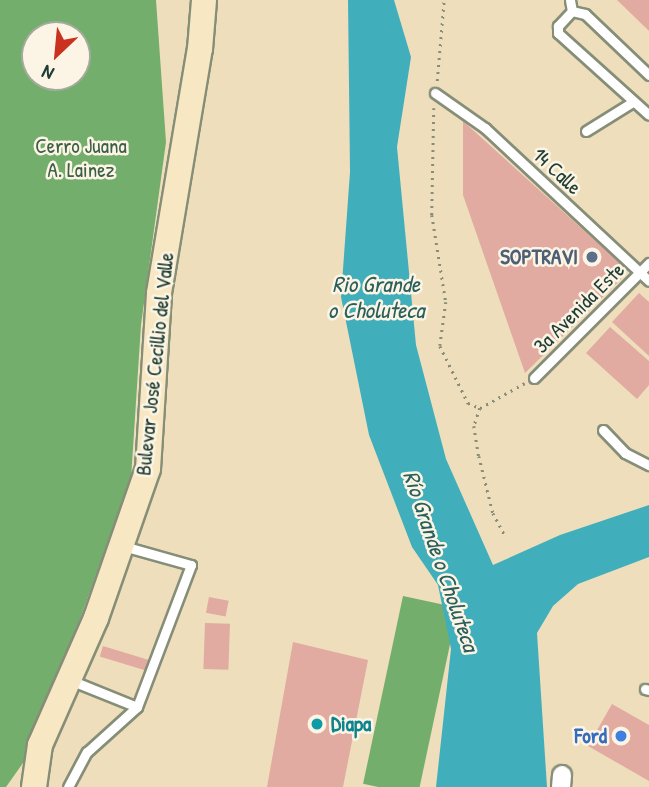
<!DOCTYPE html>
<html>
<head>
<meta charset="utf-8">
<style>
	body { margin:0 }
	#map { position:relative; width:649px; height:787px; overflow:hidden; background:#eedebc; font-family:"Patrick Hand",sans-serif }
	div>[style] { position:absolute }
	[style*='--x'] { left:calc(var(--x)*1px); top:calc(var(--y)*1px); width:calc(var(--w)*1px); rotate:calc(var(--a)*1deg) }
	.forest>* { inset:0; background:#74ae6c; transform-origin:0 0 }
	.water>* { inset:0; background:#40afbb }
	.building>* { inset:0; background:#e2aba2; transform-origin:0 0 }
	.path>* { height:2.5px; margin-top:-1.25px; transform-origin:0; background:repeating-linear-gradient(90deg,#868e78 0 2px,transparent 0 7px) }
	.roads { filter:drop-shadow(2px 0 #868e78) drop-shadow(-2px 0 #868e78) drop-shadow(0 2px #868e78) drop-shadow(0 -2px #868e78) }
	.service>* { height:9px; margin:-4.5px; padding:0 4.5px; transform-origin:4.5px; border-radius:4.5px; background:#fff }
	.minor>* { height:18px; margin:-9px; padding:0 9px; transform-origin:9px; border-radius:9px; background:#fff }
	.secondary>* { height:24px; margin:-12px; padding:0 12px; transform-origin:12px; border-radius:12px; background:#f7e8c3 }
	.dots>* { width:19px; height:19px; translate:-50% -50%; box-sizing:border-box; border:4px solid #fcf5e5; border-radius:50% }
	span { translate:-50% -50%; white-space:nowrap; text-align:center; line-height:1.15; -webkit-text-stroke:5px #fcf5e5; paint-order:stroke }
	.park-label { font-size:21px; color:#3c6046 }
	.street-label { font-size:21px; color:#1f3d34 }
	.service-label { font-size:21px; color:#4e5e75; font-weight:700 }
	.right { translate:-100% -50%; text-align:right }
	.culture-label { font-size:21px; color:#0d838f; font-weight:700 }
	.left { translate:0 -50%; text-align:left }
	.shop-label { font-size:21px; color:#366cbe; font-weight:700 }
	.water-label { font-size:23px; color:#295f5c; font-style:italic }
	.north { position:absolute; left:21px; top:21px; width:70px; height:70px; box-sizing:border-box; background:#fcf5e5; border:2px solid #a4ab9e; border-radius:50%; rotate:206deg; font-size:19px; font-weight:700; line-height:28px; text-align:center; color:#1f3d34 }
	.north::after { content:''; display:block; margin:auto; width:24px; height:32px; background:#c8321e; clip-path:polygon(50% 0,100% 100%,50% 72%,0 100%) }
</style>
</head>
<body>
<div id="map">
	<div class="forest">
		<i style="clip-path:polygon(evenodd,0 0,156px 0,166px 142px,141px 325px,131px 479px,49px 704px,23px 763px,6px 787px,0 787px,0 0,35px 35px,77px 35px,77px 77px,35px 77px,35px 35px)"></i>
		<i style="left:403px;top:596px;width:56px;height:192px;rotate:12deg"></i>
	</div>
	<div class="water">
		<i style="clip-path:polygon(348px 0,394px 0,411px 57px,397px 147px,416px 345px,446px 459px,493px 565px,560px 535px,649px 505px,649px 557px,578px 584px,553px 606px,537px 633px,547px 787px,436px 787px,451px 649px,438px 585px,412px 547px,369px 435px,341px 297px,350px 172px)"></i>
	</div>
	<div class="building">
		<i style="clip-path:polygon(617px 0,649px 0,649px 31px)"></i>
		<i style="clip-path:polygon(463px 121px,620px 263px,621px 279px,525px 373px,463px 195px)"></i>
		<i style="clip-path:polygon(639px 293px,649px 302px,649px 356px,612px 322px)"></i>
		<i style="clip-path:polygon(610px 327px,649px 361px,649px 385px,637px 399px,586px 353px)"></i>
		<i style="left:209px;top:597px;width:20px;height:16px;rotate:11deg"></i>
		<i style="left:205px;top:623px;width:25px;height:46px;rotate:2deg"></i>
		<i style="clip-path:polygon(293px 642px,368px 660px,343px 787px,267px 787px)"></i>
		<i style="left:103px;top:646px;width:48px;height:11px;rotate:17deg"></i>
		<i style="clip-path:polygon(612px 704px,649px 725px,649px 781px,588px 746px)"></i>
	</div>
	<div class="path">
		<i style="--x:437;--y:81;--w:81;--a:-85.1"></i>
		<i style="--x:434;--y:108;--w:107;--a:91.1"></i>
		<i style="--x:432;--y:215;--w:88;--a:80.9"></i>
		<i style="--x:446;--y:302;--w:44;--a:97.8"></i>
		<i style="--x:440;--y:346;--w:64;--a:63.8"></i>
		<i style="--x:468;--y:403;--w:13;--a:23"></i>
		<i style="--x:480;--y:408;--w:51;--a:-29.1"></i>
		<i style="--x:480;--y:408;--w:19;--a:108"></i>
		<i style="--x:474;--y:426;--w:30;--a:81"></i>
		<i style="--x:479;--y:456;--w:59;--a:76.2"></i>
		<i style="--x:493;--y:513;--w:24;--a:62"></i>
	</div>
	<div class="roads">
		<div class="service">
			<i style="--x:570;--y:0;--w:11;--a:80"></i>
			<i style="--x:649;--y:75;--w:88;--a:-136.4"></i>
			<i style="--x:585;--y:14;--w:13;--a:-167"></i>
			<i style="--x:572;--y:11;--w:21;--a:133"></i>
			<i style="--x:558;--y:26;--w:7;--a:90"></i>
			<i style="--x:558;--y:33;--w:122;--a:42"></i>
			<i style="--x:435;--y:93;--w:61;--a:35"></i>
			<i style="--x:485;--y:128;--w:224;--a:43"></i>
			<i style="--x:586;--y:131;--w:53;--a:-31.9"></i>
			<i style="--x:534;--y:378;--w:163;--a:-45"></i>
			<i style="--x:603;--y:430;--w:32;--a:46"></i>
			<i style="--x:625;--y:453;--w:27;--a:27"></i>
			<i style="--x:70;--y:680;--w:72;--a:21.9"></i>
			<i style="--x:645;--y:689;--w:4;--a:14"></i>
			<i style="--x:68;--y:787;--w:40;--a:-62"></i>
			<i style="--x:87;--y:752;--w:67;--a:-42"></i>
			<i style="--x:137;--y:707;--w:152;--a:-69.2"></i>
			<i style="--x:191;--y:565;--w:71;--a:-164.4"></i>
		</div>
		<div class="minor">
			<i style="--x:561;--y:787;--w:12;--a:-85"></i>
		</div>
		<div class="secondary">
			<i style="--x:34;--y:787;--w:42;--a:-81.9"></i>
			<i style="--x:40;--y:745;--w:139;--a:-66.2"></i>
			<i style="--x:96;--y:618;--w:158;--a:-70.8"></i>
			<i style="--x:148;--y:469;--w:176;--a:-86.4"></i>
			<i style="--x:159;--y:293;--w:247;--a:-80.5"></i>
			<i style="--x:200;--y:49;--w:49;--a:-85.3"></i>
		</div>
	</div>
	<div class="dots">
		<i style="left:592px;top:257px;background:#5c6f8a"></i>
		<i style="left:317px;top:724px;background:#0f9aa8"></i>
		<i style="left:621px;top:736px;background:#3f7fe0"></i>
	</div>
	<div class="park-label">
		<span style="left:81px;top:158px">Cerro Juana<br>A. Lainez</span>
	</div>
	<div class="street-label">
		<span style="left:557px;top:171px;rotate:43deg">14 Calle</span>
		<span style="left:579px;top:308px;rotate:-45deg">3a Avenida Este</span>
		<span style="left:155px;top:364px;rotate:-84deg">Bulevar José Cecillio del Valle</span>
	</div>
	<div class="service-label">
		<span class="right" style="left:578px;top:257px">SOPTRAVI</span>
	</div>
	<div class="culture-label">
		<span class="left" style="left:331px;top:724px">Diapa</span>
	</div>
	<div class="shop-label">
		<span class="right" style="left:607px;top:736px">Ford</span>
	</div>
	<div class="water-label">
		<span style="left:376px;top:297px">Rio Grande<br>o Choluteca</span>
		<span style="left:441px;top:561px;rotate:71deg">Río Grande o Choluteca</span>
	</div>
	<div class="north">N</div>
</div>
</body>
</html>
